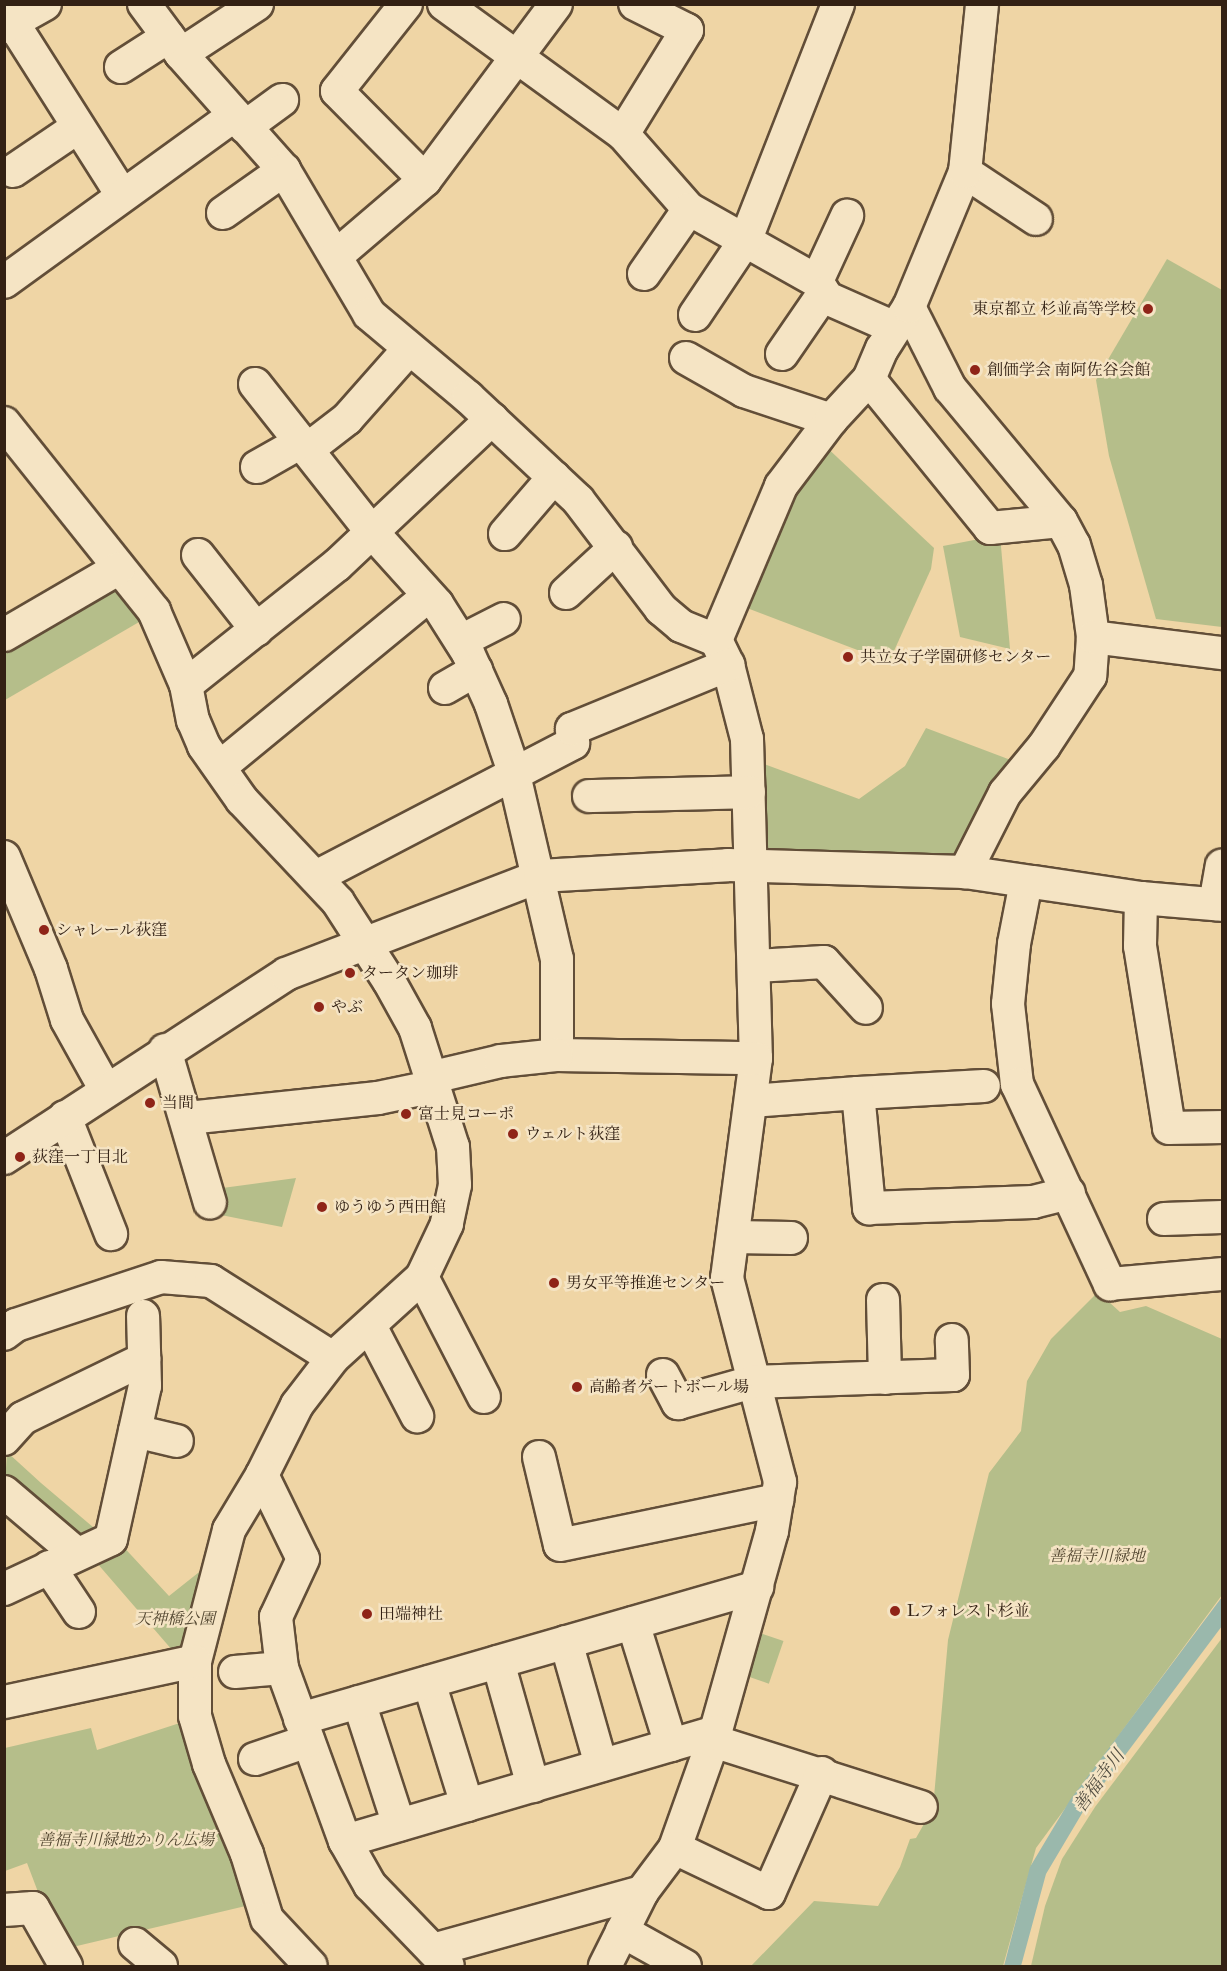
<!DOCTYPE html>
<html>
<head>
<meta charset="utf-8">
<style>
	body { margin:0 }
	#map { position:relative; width:1227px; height:1971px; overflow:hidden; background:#efd5a5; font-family:"IM FELL Great Primer","Noto Serif JP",serif }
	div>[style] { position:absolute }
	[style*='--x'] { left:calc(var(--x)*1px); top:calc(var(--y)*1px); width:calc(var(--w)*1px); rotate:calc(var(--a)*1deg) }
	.green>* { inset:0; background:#b5be8a; transform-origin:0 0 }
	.water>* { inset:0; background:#9ab8ac }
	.roads { filter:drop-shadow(2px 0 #624e38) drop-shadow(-2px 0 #624e38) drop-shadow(0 2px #624e38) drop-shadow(0 -2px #624e38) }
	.minor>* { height:32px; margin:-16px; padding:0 16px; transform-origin:16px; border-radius:16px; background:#f5e4c4 }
	.dots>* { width:16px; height:16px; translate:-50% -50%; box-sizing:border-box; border:3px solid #f5e4c4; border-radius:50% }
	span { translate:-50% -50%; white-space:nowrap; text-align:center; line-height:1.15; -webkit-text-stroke:5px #f5e4c4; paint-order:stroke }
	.poi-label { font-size:16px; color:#332114 }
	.right { translate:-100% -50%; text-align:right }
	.left { translate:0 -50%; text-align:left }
	.park-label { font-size:16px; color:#544832; font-style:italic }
	.water-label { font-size:18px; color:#524e42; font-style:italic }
	.frame { position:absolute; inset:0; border:6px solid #332114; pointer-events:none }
</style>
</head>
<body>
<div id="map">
	<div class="green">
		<i style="clip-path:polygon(1167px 259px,1222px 290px,1222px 627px,1156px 619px,1109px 456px,1096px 380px)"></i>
		<i style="clip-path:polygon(822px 443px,934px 548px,931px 569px,889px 662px,739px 605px,787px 489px)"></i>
		<i style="clip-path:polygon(1000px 535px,1010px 649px,960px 637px,943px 546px)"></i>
		<i style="clip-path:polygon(111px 582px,146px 618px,5px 700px,5px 647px)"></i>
		<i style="clip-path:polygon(926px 728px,1016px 762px,956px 864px,758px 851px,756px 761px,859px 799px,905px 766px)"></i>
		<i style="clip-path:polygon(296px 1178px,282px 1227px,221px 1215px,215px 1189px)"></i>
		<i style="clip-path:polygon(1098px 1292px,1120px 1312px,1146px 1306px,1222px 1339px,1222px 1595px,1036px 1848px,1003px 1966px,751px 1966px,814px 1901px,878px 1906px,900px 1867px,910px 1839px,916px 1838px,933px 1808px,948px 1640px,989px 1473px,1021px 1431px,1027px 1381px,1051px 1339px)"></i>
		<i style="clip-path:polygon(7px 1452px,41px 1483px,100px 1533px,82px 1541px,5px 1484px)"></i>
		<i style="clip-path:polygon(119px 1542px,169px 1596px,208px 1565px,179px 1658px,90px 1555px)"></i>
		<i style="left:757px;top:1632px;width:28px;height:45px;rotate:19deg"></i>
		<i style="clip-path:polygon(1222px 1638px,1222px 1966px,1031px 1966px,1045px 1906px,1062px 1859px,1095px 1807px)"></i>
		<i style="clip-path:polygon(192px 1719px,254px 1904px,60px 1950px,27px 1863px,5px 1871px,5px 1748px,91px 1728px,97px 1750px)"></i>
	</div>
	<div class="water">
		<i style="clip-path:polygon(1222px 1597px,1222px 1626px,1084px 1810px,1046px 1874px,1021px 1966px,1004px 1966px,1030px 1867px,1070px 1800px)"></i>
	</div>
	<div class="roads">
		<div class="minor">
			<i style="--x:144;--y:4;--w:62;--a:53.5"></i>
			<i style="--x:181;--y:54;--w:155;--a:48.4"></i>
			<i style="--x:284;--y:170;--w:167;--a:59.4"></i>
			<i style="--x:369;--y:314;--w:129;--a:40"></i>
			<i style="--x:468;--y:397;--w:151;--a:43.1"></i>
			<i style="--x:578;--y:500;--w:137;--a:52.7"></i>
			<i style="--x:661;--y:609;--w:26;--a:40"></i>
			<i style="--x:681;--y:626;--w:38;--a:22"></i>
			<i style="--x:716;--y:640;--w:28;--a:64"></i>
			<i style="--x:728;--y:665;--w:76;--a:75.6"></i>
			<i style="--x:747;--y:739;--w:319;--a:88.4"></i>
			<i style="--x:756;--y:1058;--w:222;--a:97.5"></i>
			<i style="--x:727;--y:1278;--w:211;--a:75.4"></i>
			<i style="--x:780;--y:1482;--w:50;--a:99.3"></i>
			<i style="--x:772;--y:1531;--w:218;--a:105.7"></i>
			<i style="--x:713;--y:1741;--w:114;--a:109.6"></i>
			<i style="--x:675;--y:1848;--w:55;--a:126.9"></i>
			<i style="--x:642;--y:1892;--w:83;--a:116.6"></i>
			<i style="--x:406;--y:4;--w:111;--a:128.4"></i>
			<i style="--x:337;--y:91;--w:125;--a:45.3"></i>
			<i style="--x:444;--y:4;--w:221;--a:36"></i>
			<i style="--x:623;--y:134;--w:100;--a:48.7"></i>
			<i style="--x:689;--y:209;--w:147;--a:29.4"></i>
			<i style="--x:817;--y:281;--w:20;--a:60"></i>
			<i style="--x:827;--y:298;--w:74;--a:23.8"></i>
			<i style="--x:4;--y:9;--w:220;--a:57.6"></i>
			<i style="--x:4;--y:27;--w:47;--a:-29.3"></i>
			<i style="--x:181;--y:54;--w:91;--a:-33.3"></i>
			<i style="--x:121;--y:67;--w:56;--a:-32.6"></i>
			<i style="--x:245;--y:127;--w:46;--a:-36.1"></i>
			<i style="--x:623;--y:134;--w:122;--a:-58.4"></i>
			<i style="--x:687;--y:30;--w:58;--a:-153.4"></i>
			<i style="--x:13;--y:171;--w:78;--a:-34.1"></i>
			<i style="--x:965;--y:172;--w:85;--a:33.5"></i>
			<i style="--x:223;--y:213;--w:75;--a:-35.2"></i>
			<i style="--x:336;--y:256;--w:117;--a:-40.5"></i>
			<i style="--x:425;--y:180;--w:219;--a:-53.3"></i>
			<i style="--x:644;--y:274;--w:79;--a:-55.3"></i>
			<i style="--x:817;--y:281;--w:72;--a:-65.2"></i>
			<i style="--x:4;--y:282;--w:285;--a:-35.9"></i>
			<i style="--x:909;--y:307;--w:91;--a:63.2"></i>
			<i style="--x:950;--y:388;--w:173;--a:50.2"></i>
			<i style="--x:1061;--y:521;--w:27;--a:62"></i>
			<i style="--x:1074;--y:545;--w:42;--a:73.3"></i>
			<i style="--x:1086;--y:585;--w:52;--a:82.3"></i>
			<i style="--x:1093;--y:637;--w:39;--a:94"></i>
			<i style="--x:1090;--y:676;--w:84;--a:123.3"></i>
			<i style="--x:1044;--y:746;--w:61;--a:129.7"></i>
			<i style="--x:1005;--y:793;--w:89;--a:116.9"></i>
			<i style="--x:695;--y:315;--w:92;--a:-56.1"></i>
			<i style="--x:746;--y:239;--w:252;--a:-68.6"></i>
			<i style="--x:782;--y:354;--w:74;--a:-55.5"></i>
			<i style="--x:686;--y:358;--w:67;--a:29.6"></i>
			<i style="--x:744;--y:391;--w:92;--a:18.4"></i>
			<i style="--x:869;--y:379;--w:192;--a:50.9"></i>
			<i style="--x:990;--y:528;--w:71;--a:-5.6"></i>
			<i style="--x:255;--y:384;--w:189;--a:51.7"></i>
			<i style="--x:372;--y:532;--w:97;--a:47.9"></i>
			<i style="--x:437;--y:604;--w:58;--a:57.7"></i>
			<i style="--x:468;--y:653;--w:56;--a:65.7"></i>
			<i style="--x:491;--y:704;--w:65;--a:71.3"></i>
			<i style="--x:512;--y:766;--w:198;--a:76.9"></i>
			<i style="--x:557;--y:959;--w:96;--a:90"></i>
			<i style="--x:557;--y:1055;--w:199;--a:0.9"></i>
			<i style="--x:4;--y:423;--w:241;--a:51.4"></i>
			<i style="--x:154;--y:611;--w:81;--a:66.6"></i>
			<i style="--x:186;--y:685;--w:36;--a:79"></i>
			<i style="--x:193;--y:720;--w:28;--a:67"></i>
			<i style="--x:204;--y:746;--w:66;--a:54.9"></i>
			<i style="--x:242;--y:800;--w:140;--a:46.7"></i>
			<i style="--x:338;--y:902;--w:94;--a:57.2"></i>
			<i style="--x:389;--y:981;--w:54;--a:61"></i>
			<i style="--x:415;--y:1028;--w:125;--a:72.3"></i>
			<i style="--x:453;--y:1147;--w:38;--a:87"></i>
			<i style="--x:455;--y:1185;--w:40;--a:102"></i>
			<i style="--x:447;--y:1224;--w:59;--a:115.3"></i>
			<i style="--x:422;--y:1277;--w:120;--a:137.7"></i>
			<i style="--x:333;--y:1358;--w:59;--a:127.5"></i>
			<i style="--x:297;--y:1405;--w:78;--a:116.6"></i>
			<i style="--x:262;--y:1475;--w:64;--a:121"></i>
			<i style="--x:229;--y:1530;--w:135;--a:104.5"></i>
			<i style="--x:195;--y:1661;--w:55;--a:90"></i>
			<i style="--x:195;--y:1716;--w:50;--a:73.7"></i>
			<i style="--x:209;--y:1764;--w:98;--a:67.1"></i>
			<i style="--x:247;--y:1854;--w:68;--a:72.9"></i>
			<i style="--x:267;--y:1919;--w:64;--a:46.9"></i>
			<i style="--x:308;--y:449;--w:49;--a:-37.6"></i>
			<i style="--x:347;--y:419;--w:94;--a:-48.5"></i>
			<i style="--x:257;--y:467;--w:51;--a:-29.6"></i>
			<i style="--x:505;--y:534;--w:75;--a:-49.3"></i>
			<i style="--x:198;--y:555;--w:95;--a:51.8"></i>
			<i style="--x:566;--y:593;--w:68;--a:-42.6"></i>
			<i style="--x:4;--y:635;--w:133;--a:-30.2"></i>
			<i style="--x:1093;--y:637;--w:130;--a:7.1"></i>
			<i style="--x:716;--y:640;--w:167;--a:-67.1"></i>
			<i style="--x:781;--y:486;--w:83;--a:-52.9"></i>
			<i style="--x:831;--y:420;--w:56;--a:-47.2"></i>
			<i style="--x:869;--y:379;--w:33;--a:-67"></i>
			<i style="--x:882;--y:349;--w:50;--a:-57.3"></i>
			<i style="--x:909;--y:307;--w:146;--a:-67.5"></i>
			<i style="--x:965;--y:172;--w:169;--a:-84.2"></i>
			<i style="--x:461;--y:641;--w:48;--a:-27.1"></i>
			<i style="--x:186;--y:685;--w:193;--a:-38.5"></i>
			<i style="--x:337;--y:565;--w:213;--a:-43.3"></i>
			<i style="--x:445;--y:688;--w:36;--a:-30"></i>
			<i style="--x:220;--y:767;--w:269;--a:-39.4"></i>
			<i style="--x:589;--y:796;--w:160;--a:-1.4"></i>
			<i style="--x:4;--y:857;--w:121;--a:67.2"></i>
			<i style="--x:51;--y:969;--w:53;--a:72.6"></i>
			<i style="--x:67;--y:1020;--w:80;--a:60.9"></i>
			<i style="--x:316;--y:877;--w:290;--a:-27.5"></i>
			<i style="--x:573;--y:743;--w:14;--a:-94"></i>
			<i style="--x:572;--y:729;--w:169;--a:-22.3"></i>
			<i style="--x:1026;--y:882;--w:63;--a:101"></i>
			<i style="--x:1014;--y:944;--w:60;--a:95.7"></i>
			<i style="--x:1008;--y:1004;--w:81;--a:83.6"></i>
			<i style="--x:1017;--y:1084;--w:221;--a:65.1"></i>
			<i style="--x:1110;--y:1284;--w:112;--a:-5.1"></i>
			<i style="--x:1141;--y:898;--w:48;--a:91.2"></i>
			<i style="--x:1140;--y:946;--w:184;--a:80.9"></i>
			<i style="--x:1169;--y:1128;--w:53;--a:-1.1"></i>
			<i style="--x:1215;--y:904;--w:39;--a:-80"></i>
			<i style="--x:756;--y:966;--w:68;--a:-3.4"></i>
			<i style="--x:824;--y:962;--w:62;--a:47.6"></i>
			<i style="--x:165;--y:1050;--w:159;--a:73.6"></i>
			<i style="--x:433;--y:1077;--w:70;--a:-13.2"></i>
			<i style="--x:501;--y:1061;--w:56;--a:-6.1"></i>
			<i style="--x:858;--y:1093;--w:126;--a:-3.2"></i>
			<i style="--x:751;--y:1101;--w:107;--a:-4.3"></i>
			<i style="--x:858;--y:1093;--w:116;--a:84.5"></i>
			<i style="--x:869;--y:1208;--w:164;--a:-2.1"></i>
			<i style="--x:1033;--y:1202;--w:37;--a:-14"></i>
			<i style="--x:65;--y:1117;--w:126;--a:68.5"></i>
			<i style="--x:188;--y:1118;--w:191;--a:-6"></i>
			<i style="--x:378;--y:1098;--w:58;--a:-11.9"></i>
			<i style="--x:4;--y:1158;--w:337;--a:-33.1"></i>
			<i style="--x:286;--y:974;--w:272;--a:-21.1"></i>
			<i style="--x:540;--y:876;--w:188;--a:-3.3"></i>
			<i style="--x:728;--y:865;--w:237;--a:1.7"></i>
			<i style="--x:965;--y:872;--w:178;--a:8.4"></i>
			<i style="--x:1141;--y:898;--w:81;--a:4.9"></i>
			<i style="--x:1164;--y:1219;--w:58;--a:-2"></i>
			<i style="--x:733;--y:1237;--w:58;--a:1"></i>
			<i style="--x:422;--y:1277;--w:135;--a:62.7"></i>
			<i style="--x:883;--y:1300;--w:78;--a:88.5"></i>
			<i style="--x:370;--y:1326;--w:102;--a:62.4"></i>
			<i style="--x:4;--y:1334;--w:15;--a:-37"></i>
			<i style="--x:16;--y:1325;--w:153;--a:-18.3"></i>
			<i style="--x:161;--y:1277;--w:50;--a:4.6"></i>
			<i style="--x:211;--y:1281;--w:144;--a:32.3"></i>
			<i style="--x:663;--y:1375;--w:32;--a:62"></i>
			<i style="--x:678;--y:1403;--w:77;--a:-15.8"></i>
			<i style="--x:752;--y:1382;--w:201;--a:-2"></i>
			<i style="--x:953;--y:1375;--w:35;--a:-92"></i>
			<i style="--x:135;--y:1431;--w:43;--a:13.4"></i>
			<i style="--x:4;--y:1439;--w:28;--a:-48"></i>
			<i style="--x:23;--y:1418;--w:135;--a:-26"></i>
			<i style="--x:539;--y:1457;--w:90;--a:76.6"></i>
			<i style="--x:560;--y:1545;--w:222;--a:-11.7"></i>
			<i style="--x:262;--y:1475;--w:93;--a:64"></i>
			<i style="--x:303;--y:1559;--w:64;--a:115"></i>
			<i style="--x:276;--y:1617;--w:51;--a:83.3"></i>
			<i style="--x:282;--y:1668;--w:184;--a:70"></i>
			<i style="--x:345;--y:1841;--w:51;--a:60.4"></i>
			<i style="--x:370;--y:1885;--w:112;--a:46.1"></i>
			<i style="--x:4;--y:1492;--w:96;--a:40.3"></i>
			<i style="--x:49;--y:1567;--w:54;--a:56.3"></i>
			<i style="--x:4;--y:1589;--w:118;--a:-25"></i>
			<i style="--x:111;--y:1539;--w:157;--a:-77.5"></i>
			<i style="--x:145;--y:1386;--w:70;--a:-91.6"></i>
			<i style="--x:633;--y:1623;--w:128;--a:72.7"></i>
			<i style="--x:566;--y:1642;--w:128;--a:74.1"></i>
			<i style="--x:498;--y:1662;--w:129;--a:74.2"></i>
			<i style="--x:235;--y:1672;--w:47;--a:-4.9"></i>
			<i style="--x:429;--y:1682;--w:129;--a:72.8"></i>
			<i style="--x:4;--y:1702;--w:195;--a:-12.1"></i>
			<i style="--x:359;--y:1702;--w:129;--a:72"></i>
			<i style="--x:300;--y:1719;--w:476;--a:-16.1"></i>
			<i style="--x:713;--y:1741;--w:218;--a:17.6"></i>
			<i style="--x:255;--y:1759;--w:56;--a:-18.8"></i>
			<i style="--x:345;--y:1841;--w:387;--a:-16.4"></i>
			<i style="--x:675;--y:1848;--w:104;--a:25.6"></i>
			<i style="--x:769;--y:1893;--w:131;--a:-66.2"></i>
			<i style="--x:4;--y:1910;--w:29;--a:-4"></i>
			<i style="--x:33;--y:1908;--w:67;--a:60.4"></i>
			<i style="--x:622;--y:1931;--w:72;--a:29.1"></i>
			<i style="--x:135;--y:1944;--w:34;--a:40"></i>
			<i style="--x:433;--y:1950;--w:217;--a:-15.5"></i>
		</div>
	</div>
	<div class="dots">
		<i style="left:1148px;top:309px;background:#8f2418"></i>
		<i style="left:975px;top:370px;background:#8f2418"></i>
		<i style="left:848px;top:657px;background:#8f2418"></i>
		<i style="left:44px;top:930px;background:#8f2418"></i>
		<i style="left:350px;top:973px;background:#8f2418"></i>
		<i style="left:319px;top:1007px;background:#8f2418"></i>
		<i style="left:150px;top:1103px;background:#8f2418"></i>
		<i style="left:406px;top:1114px;background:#8f2418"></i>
		<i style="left:513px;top:1134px;background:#8f2418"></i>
		<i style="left:20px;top:1157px;background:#8f2418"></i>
		<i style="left:322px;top:1207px;background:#8f2418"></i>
		<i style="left:554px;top:1283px;background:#8f2418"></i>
		<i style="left:577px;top:1387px;background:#8f2418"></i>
		<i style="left:895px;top:1611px;background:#8f2418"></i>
		<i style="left:367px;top:1614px;background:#8f2418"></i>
	</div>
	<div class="poi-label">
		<span class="right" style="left:1136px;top:309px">東京都立 杉並高等学校</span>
		<span class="left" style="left:987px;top:370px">創価学会 南阿佐谷会館</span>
		<span class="left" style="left:860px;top:657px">共立女子学園研修センター</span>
		<span class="left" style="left:56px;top:930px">シャレール荻窪</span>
		<span class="left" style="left:362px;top:973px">タータン珈琲</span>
		<span class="left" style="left:331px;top:1007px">やぶ</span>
		<span class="left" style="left:162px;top:1103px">当間</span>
		<span class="left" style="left:418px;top:1114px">富士見コーポ</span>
		<span class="left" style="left:525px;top:1134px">ウェルト荻窪</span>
		<span class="left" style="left:32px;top:1157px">荻窪一丁目北</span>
		<span class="left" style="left:334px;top:1207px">ゆうゆう西田館</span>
		<span class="left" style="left:566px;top:1283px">男女平等推進センター</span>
		<span class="left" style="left:589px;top:1387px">高齢者ゲートボール場</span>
		<span class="left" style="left:907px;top:1611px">Lフォレスト杉並</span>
		<span class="left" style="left:379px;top:1614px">田端神社</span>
	</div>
	<div class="park-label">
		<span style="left:1097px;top:1556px">善福寺川緑地</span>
		<span style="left:175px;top:1619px">天神橋公園</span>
		<span style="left:126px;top:1840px">善福寺川緑地かりん広場</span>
	</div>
	<div class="water-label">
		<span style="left:1099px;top:1781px;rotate:-54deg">善福寺川</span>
	</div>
	<div class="frame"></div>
</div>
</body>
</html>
